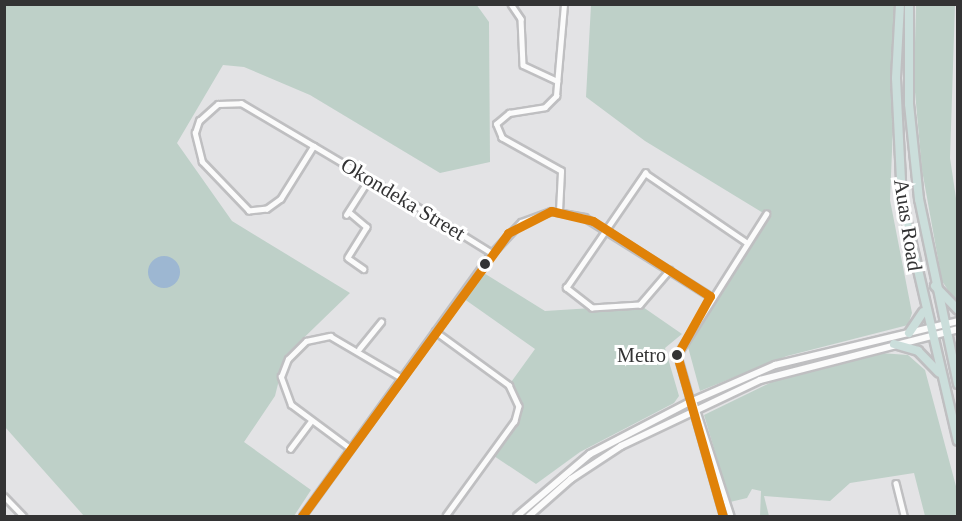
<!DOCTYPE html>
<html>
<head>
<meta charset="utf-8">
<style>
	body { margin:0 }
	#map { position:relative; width:962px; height:521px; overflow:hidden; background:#e3e3e5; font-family:Georgia,serif }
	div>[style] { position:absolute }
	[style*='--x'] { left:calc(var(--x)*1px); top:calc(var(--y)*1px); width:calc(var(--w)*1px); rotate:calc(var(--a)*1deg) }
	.green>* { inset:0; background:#bed0c8 }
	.water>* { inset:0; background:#9db7d2 }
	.round { border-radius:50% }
	.roads { filter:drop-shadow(2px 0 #bfbfc1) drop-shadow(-2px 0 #bfbfc1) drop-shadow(0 2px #bfbfc1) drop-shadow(0 -2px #bfbfc1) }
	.street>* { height:4.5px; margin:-2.25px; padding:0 2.25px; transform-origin:2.25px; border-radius:2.25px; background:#fbfbfb }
	.secondary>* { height:6px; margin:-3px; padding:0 3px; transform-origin:3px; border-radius:3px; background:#fbfbfb }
	.highway>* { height:8px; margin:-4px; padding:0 4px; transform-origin:4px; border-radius:4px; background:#cbdedb }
	.bus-1>* { height:9px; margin:-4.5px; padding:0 4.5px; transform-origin:4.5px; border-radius:4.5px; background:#e08208 }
	.dots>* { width:16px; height:16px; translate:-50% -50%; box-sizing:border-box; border:3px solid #fff; border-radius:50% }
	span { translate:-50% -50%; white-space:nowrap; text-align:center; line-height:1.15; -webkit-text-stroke:6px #fff; paint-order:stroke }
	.bus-label { font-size:20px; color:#333334 }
	.right { translate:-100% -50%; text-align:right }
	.street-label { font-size:21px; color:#333334 }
	.frame { position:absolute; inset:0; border:6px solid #333334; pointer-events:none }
</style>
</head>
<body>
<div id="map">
	<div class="green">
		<i style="clip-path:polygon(476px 4px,489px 22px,490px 162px,440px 173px,310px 95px,244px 67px,223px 65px,177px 143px,232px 221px,350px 293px,285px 356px,275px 396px,244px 442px,311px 490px,294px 516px,84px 516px,5px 427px,4px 5px)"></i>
		<i style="clip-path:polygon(591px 5px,898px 5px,890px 200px,912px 313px,908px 325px,787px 356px,700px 391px,685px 336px,765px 214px,645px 141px,586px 97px)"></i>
		<i style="clip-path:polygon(916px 5px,955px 5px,950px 158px,957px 205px,957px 304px,942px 281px,922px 170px,914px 81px)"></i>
		<i style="clip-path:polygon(479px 270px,545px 311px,640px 305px,682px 334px,665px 348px,679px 396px,674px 403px,580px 452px,536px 484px,491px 454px,515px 421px,519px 406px,509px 385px,535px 349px,460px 296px)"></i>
		<i style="clip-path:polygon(880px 353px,908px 355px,925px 370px,957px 490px,957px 516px,925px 516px,914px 473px,850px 483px,830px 501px,764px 496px,769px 516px,760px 516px,761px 491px,752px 489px,747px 498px,730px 502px,704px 415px,774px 381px)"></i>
	</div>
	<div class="water">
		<i class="round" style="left:148px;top:256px;width:32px;height:32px"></i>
	</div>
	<div class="roads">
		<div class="street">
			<i style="--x:511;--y:4;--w:18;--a:56"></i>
			<i style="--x:521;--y:19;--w:46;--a:87.5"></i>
			<i style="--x:523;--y:65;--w:38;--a:25"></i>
			<i style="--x:314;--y:146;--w:62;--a:121.9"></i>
			<i style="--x:281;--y:199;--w:17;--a:144"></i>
			<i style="--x:267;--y:209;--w:18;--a:174"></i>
			<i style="--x:249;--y:211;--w:68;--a:-133.8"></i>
			<i style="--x:202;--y:162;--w:30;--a:-104"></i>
			<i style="--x:195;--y:133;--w:13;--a:-72"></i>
			<i style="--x:199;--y:121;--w:25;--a:-42"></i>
			<i style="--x:218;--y:104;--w:23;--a:-2"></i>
			<i style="--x:241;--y:103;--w:85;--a:30.5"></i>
			<i style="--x:314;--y:146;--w:92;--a:30.7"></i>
			<i style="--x:393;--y:193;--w:17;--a:28"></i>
			<i style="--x:408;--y:201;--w:99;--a:31.8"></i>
			<i style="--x:559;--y:211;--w:40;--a:-87.1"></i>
			<i style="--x:561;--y:171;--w:68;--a:-150.8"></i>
			<i style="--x:502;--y:138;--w:15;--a:-113"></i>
			<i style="--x:496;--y:124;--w:17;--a:-40"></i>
			<i style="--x:509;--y:113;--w:36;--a:-9"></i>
			<i style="--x:545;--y:107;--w:16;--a:-45"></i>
			<i style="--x:556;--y:96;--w:92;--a:-85"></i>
			<i style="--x:349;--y:212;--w:23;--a:40"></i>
			<i style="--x:367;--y:227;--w:36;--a:122"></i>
			<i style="--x:348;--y:258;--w:19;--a:35"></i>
			<i style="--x:346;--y:215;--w:43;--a:-57.4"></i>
			<i style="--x:670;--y:270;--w:46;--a:130.6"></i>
			<i style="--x:640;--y:305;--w:48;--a:176.4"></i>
			<i style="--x:592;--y:308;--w:33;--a:-142"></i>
			<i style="--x:566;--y:288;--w:140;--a:-55.5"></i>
			<i style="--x:645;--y:173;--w:122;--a:34.3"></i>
			<i style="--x:435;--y:331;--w:92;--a:36.1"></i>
			<i style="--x:509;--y:385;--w:23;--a:65"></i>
			<i style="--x:519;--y:406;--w:16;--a:105"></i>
			<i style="--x:515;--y:421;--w:117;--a:126"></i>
			<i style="--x:359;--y:349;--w:35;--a:-51"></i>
			<i style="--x:693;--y:399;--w:123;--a:72"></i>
			<i style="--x:349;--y:448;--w:72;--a:-143.4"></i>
			<i style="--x:291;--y:405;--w:30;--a:-110"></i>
			<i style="--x:281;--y:377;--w:19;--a:-69"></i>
			<i style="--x:288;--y:359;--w:25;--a:-45"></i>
			<i style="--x:306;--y:341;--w:25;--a:-12"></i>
			<i style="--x:330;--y:336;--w:81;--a:30.4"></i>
			<i style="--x:290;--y:449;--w:35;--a:-53"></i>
			<i style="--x:896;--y:483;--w:34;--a:76"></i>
			<i style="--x:4;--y:496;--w:28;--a:46"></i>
			<i style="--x:302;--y:516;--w:324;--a:-54.2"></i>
			<i style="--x:492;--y:253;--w:42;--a:-46.9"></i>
			<i style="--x:521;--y:222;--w:32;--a:-20"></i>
			<i style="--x:551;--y:211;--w:34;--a:10"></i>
			<i style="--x:584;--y:217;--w:149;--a:32.1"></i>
			<i style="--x:723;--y:516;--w:167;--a:-105.9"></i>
			<i style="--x:677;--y:355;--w:167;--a:-57.7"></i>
		</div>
		<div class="secondary">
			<i style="--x:517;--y:516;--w:96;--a:-40.3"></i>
			<i style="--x:590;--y:454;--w:110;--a:-27.5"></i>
			<i style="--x:688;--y:403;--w:95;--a:-23.6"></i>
			<i style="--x:775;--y:365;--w:188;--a:-13.5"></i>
			<i style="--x:529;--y:516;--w:56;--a:-41.4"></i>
			<i style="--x:571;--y:479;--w:60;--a:-33.4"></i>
			<i style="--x:621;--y:446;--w:154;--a:-25.4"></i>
			<i style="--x:760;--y:380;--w:204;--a:-14.4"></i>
		</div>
		<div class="highway">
			<i style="--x:900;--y:4;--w:74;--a:93.1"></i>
			<i style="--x:896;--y:78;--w:123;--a:87.2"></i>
			<i style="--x:902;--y:201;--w:246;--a:76.9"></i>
			<i style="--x:909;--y:4;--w:100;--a:90"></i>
			<i style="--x:909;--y:104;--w:96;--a:84"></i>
			<i style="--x:919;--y:199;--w:189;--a:78.1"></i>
			<i style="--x:935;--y:286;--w:33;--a:46"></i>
			<i style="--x:909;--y:333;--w:25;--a:-56"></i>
			<i style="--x:894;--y:344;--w:25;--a:16"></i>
			<i style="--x:918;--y:351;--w:30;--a:46"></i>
		</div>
	</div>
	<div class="bus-1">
		<i style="--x:302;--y:516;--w:350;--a:-53.9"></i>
		<i style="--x:508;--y:233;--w:48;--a:-27.1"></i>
		<i style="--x:551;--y:211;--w:43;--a:13.4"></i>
		<i style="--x:593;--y:221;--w:139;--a:32.7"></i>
		<i style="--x:710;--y:296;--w:68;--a:119.2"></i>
		<i style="--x:677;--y:355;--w:167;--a:74.1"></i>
	</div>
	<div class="dots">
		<i style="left:485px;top:264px;background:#333334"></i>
		<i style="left:677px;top:355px;background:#333334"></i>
	</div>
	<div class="bus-label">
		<span class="right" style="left:666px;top:355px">Metro</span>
	</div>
	<div class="street-label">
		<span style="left:403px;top:199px;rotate:31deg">Okondeka Street</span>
		<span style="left:908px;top:225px;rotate:81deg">Auas Road</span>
	</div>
	<div class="frame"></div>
</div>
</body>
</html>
